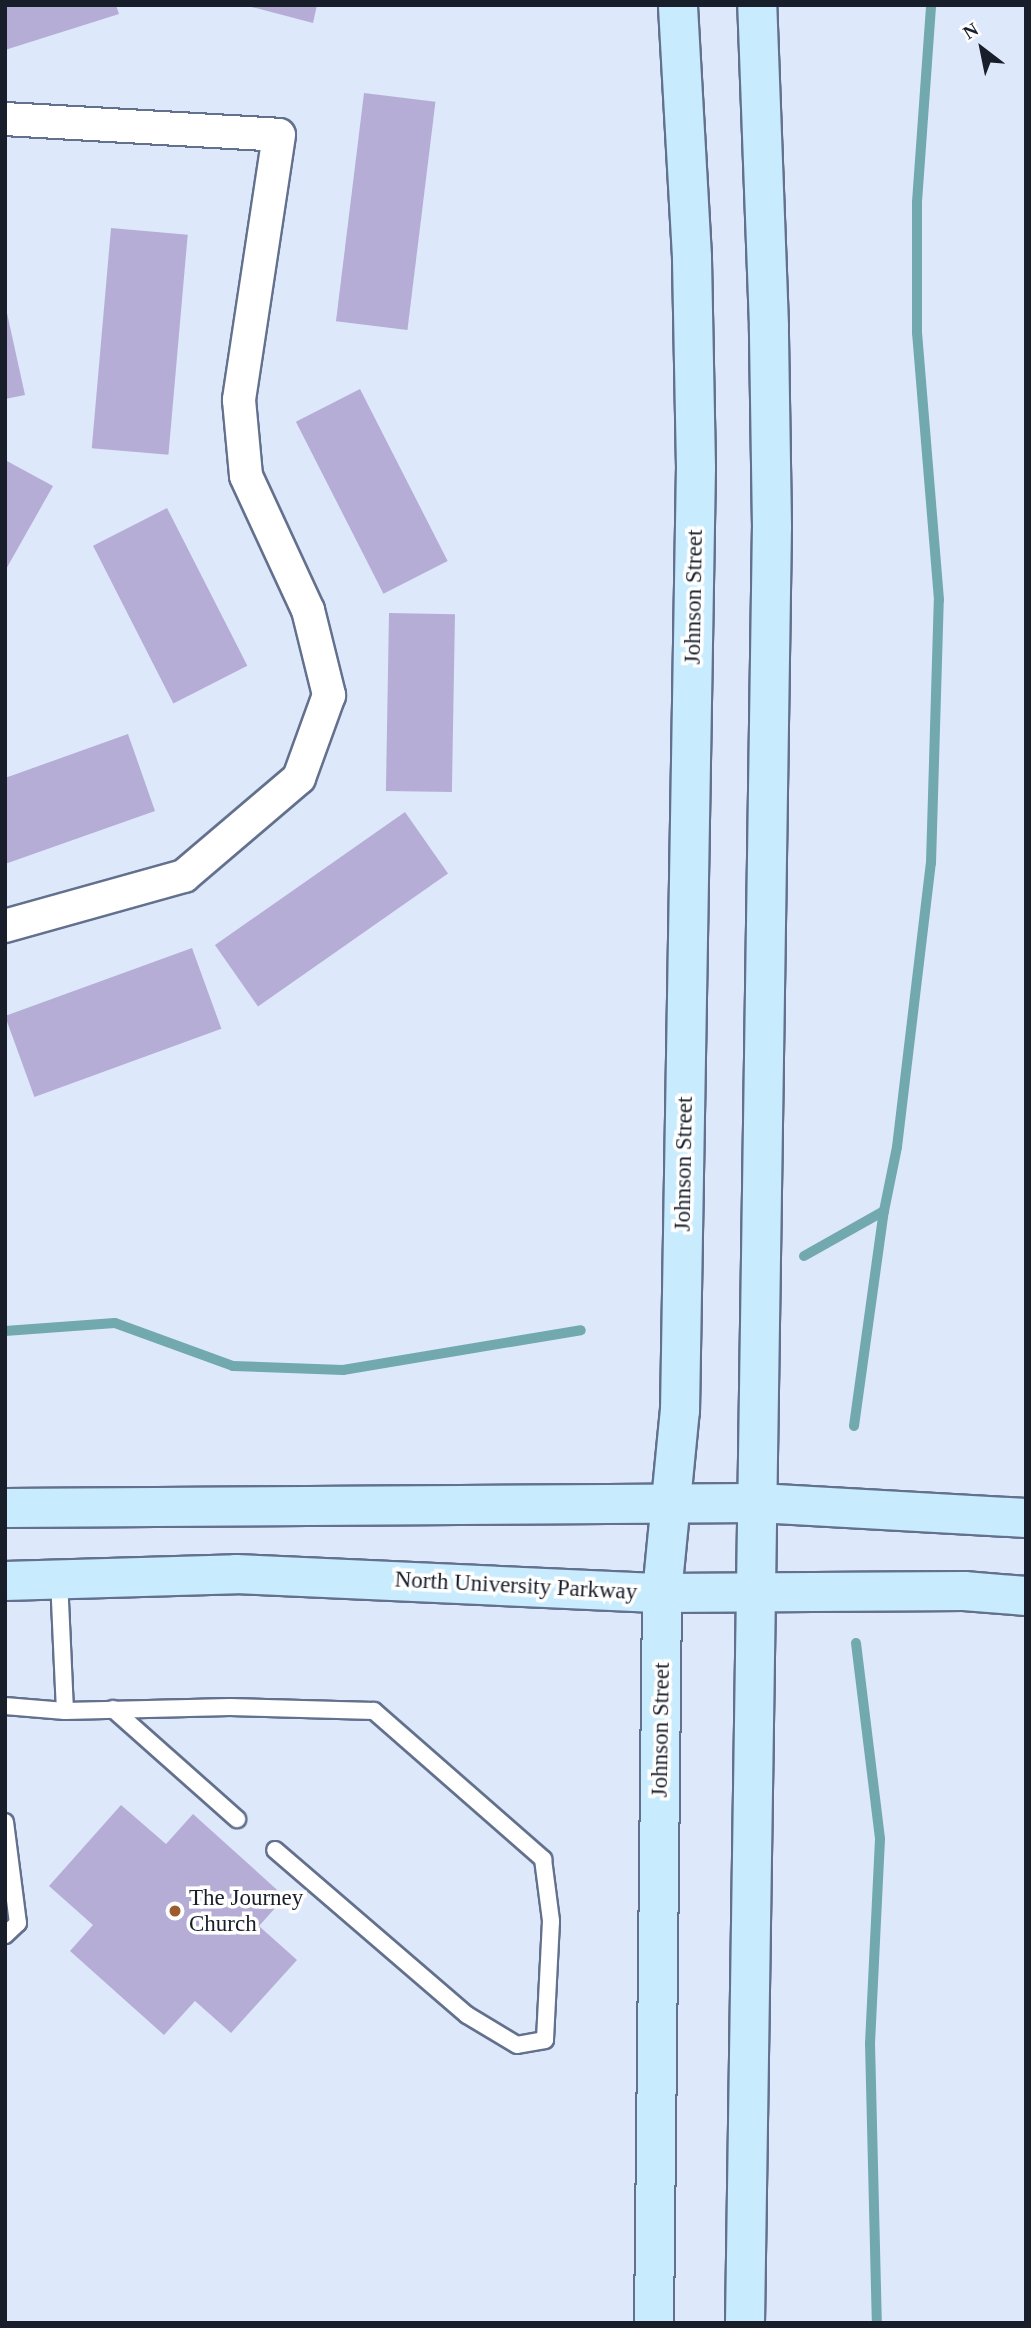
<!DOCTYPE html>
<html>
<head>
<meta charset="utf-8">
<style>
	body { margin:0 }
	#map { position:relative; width:1031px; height:2328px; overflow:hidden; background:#dee8fb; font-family:"Times New Roman",serif }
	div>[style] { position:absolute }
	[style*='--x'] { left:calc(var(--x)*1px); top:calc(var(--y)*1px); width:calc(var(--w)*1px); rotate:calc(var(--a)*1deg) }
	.stream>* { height:10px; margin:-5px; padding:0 5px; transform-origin:5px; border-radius:5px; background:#71a9af }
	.building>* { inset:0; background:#b6add7; transform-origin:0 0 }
	.roads { filter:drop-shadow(2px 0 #63718e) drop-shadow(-2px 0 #63718e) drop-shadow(0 2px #63718e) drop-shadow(0 -2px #63718e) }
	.lane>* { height:16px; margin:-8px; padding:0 8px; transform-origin:8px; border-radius:8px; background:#fff }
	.street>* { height:32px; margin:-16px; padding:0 16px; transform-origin:16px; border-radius:16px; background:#fff }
	.secondary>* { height:38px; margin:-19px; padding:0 19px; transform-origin:19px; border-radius:19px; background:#c8ecfe }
	.dots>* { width:19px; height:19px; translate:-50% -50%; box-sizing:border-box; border:4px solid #fff; border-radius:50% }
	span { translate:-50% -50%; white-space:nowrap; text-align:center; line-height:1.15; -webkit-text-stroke:7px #fff; paint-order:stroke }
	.street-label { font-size:23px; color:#181e2a }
	.poi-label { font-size:23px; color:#181e2a }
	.left { translate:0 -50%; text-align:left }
	.frame { position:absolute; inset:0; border:7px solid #181e2a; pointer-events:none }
	.north { position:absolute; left:947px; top:14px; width:70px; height:70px; -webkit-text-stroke:5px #fff; paint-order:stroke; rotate:328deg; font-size:19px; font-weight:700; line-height:28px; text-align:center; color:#181e2a }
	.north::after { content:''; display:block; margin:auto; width:24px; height:32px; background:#181e2a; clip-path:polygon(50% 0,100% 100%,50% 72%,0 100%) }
</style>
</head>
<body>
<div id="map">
	<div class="stream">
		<i style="--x:804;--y:1256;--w:92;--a:-29.4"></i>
		<i style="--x:5;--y:1331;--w:110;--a:-4.2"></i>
		<i style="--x:115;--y:1323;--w:126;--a:20"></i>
		<i style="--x:233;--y:1366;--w:110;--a:2.1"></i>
		<i style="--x:343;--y:1370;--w:241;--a:-9.5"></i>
		<i style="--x:854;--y:1426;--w:217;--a:-82.1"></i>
		<i style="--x:884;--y:1211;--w:65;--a:-78.5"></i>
		<i style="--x:897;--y:1147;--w:286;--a:-83.2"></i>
		<i style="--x:931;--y:863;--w:263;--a:-88.3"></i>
		<i style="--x:939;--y:600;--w:268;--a:-94.7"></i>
		<i style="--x:917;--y:333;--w:131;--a:-90"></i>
		<i style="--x:917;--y:202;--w:197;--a:-85.9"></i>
		<i style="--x:856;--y:1643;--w:197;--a:83"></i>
		<i style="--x:880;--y:1839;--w:204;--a:92.8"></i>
		<i style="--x:870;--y:2043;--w:280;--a:88.6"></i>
	</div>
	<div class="building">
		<i style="clip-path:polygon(5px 5px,116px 5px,119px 14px,5px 50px)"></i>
		<i style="clip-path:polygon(244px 5px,317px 5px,313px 23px)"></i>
		<i style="left:364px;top:93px;width:72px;height:230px;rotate:7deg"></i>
		<i style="left:111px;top:228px;width:77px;height:221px;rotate:5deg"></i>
		<i style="clip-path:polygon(5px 304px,25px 395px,5px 399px)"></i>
		<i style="left:360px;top:389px;width:193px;height:72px;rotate:63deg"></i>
		<i style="clip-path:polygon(5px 460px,53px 486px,5px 571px)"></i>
		<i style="left:167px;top:508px;width:177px;height:83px;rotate:63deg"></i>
		<i style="left:389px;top:613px;width:66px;height:178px;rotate:1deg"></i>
		<i style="clip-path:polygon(128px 734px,155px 811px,5px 864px,5px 778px)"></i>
		<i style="left:405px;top:812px;width:75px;height:232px;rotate:55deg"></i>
		<i style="left:192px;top:948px;width:86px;height:199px;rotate:70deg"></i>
		<i style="clip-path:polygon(121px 1805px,166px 1844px,193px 1814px,285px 1897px,259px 1926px,297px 1960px,231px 2033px,195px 2001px,164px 2035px,70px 1951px,93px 1925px,49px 1886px)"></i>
	</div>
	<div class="roads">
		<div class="lane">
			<i style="--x:59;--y:1579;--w:132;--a:87.4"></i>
			<i style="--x:5;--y:1706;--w:60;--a:4.8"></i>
			<i style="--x:65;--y:1711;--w:165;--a:-1.4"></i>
			<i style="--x:230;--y:1707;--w:144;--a:1.6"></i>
			<i style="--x:374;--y:1711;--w:225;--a:41.2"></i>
			<i style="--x:543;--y:1859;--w:63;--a:82.6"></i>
			<i style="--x:551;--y:1921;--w:119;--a:92.9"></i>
			<i style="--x:545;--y:2040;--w:28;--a:170"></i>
			<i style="--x:517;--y:2045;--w:58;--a:-149"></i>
			<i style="--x:467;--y:2015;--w:253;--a:-139.3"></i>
			<i style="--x:113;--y:1709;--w:166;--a:41.6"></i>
			<i style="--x:5;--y:1822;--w:102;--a:82.7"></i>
			<i style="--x:18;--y:1923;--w:18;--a:137"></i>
		</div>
		<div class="street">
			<i style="--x:5;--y:119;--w:274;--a:3.3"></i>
			<i style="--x:279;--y:135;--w:268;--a:98.6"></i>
			<i style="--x:239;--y:400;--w:76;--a:84.7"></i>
			<i style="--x:246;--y:476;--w:148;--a:65.2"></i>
			<i style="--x:308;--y:610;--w:88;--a:76.1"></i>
			<i style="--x:329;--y:695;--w:88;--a:109.9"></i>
			<i style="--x:299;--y:778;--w:151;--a:139.6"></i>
			<i style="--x:184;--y:876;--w:186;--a:164.4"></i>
		</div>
		<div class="secondary">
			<i style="--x:5;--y:1508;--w:753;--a:-0.38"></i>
			<i style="--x:758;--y:1503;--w:268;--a:3.2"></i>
			<i style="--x:5;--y:1581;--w:231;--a:-1.7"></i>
			<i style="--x:236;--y:1574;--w:426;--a:2.6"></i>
			<i style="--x:662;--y:1593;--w:302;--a:-0.4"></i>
			<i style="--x:964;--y:1591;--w:62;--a:4.6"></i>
			<i style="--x:654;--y:2323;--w:730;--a:-89.37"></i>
			<i style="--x:662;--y:1593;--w:183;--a:-84.4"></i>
			<i style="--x:680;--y:1411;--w:943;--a:-89.03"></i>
			<i style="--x:696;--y:468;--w:211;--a:-91.1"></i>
			<i style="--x:692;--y:257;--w:252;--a:-93.2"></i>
			<i style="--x:745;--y:2323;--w:1796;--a:-89.14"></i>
			<i style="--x:772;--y:527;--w:201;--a:-90.9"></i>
			<i style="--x:769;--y:326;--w:321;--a:-92.1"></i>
		</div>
	</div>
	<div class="dots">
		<i style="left:175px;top:1911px;background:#9e5b2b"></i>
	</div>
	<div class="street-label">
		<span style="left:694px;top:597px;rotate:-89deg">Johnson Street</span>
		<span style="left:684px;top:1164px;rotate:-89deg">Johnson Street</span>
		<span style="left:516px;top:1586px;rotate:3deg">North University Parkway</span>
		<span style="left:661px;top:1730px;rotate:-89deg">Johnson Street</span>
	</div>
	<div class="poi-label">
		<span class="left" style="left:189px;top:1911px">The Journey<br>Church</span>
	</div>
	<div class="frame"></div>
	<div class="north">N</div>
</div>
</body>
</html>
